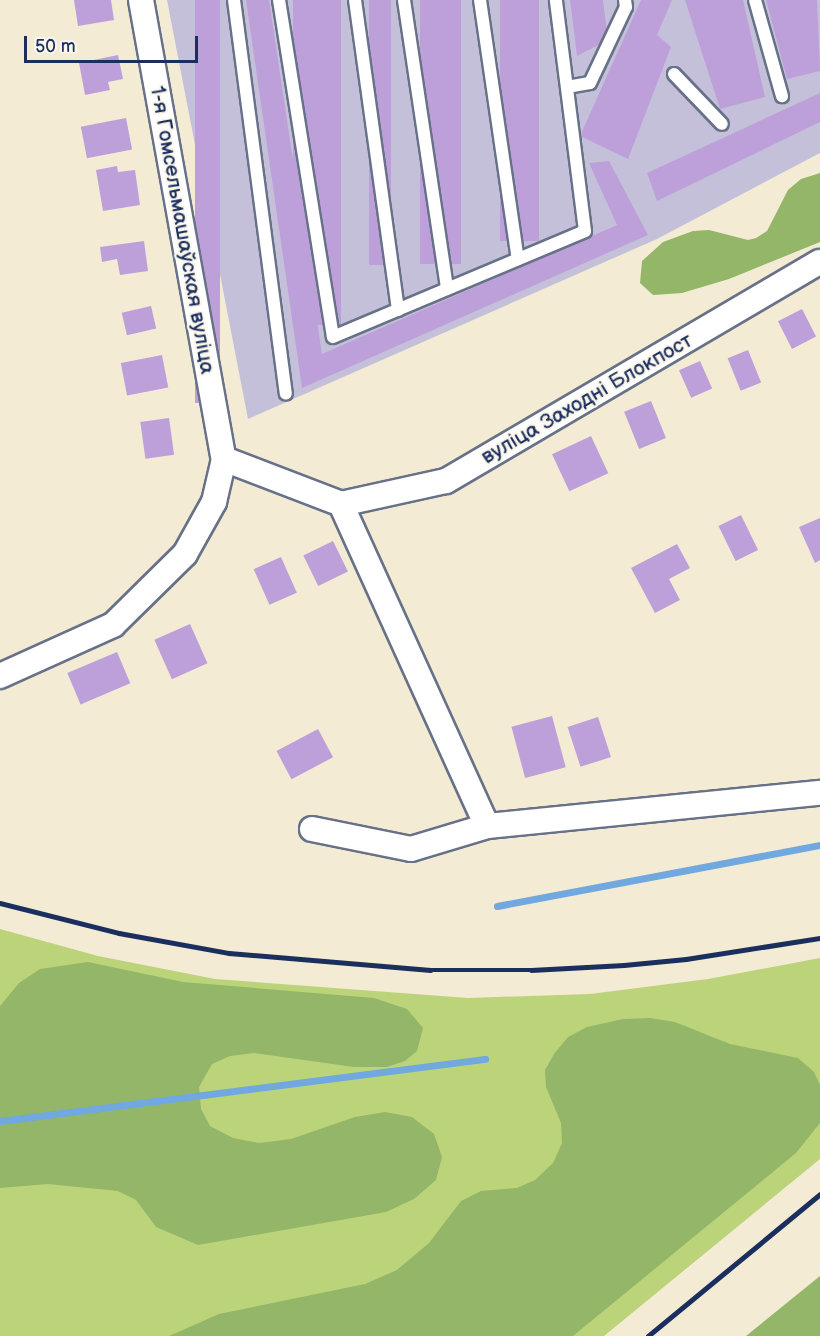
<!DOCTYPE html>
<html>
<head>
<meta charset="utf-8">
<style>
	body { margin:0 }
	#map { position:relative; width:820px; height:1336px; overflow:hidden; background:#f3ebd4; font-family:"Balsamiq Sans",sans-serif }
	div>[style] { position:absolute }
	[style*='--x'] { left:calc(var(--x)*1px); top:calc(var(--y)*1px); width:calc(var(--w)*1px); rotate:calc(var(--a)*1deg) }
	.industrial>* { inset:0; background:#c5c0da }
	.green>* { inset:0; background:#bbd479 }
	.forest>* { inset:0; background:#94b669 }
	.stream>* { height:7px; margin:-3.5px; padding:0 3.5px; transform-origin:3.5px; border-radius:3.5px; background:#70a8df }
	.building>* { inset:0; background:#bda0d9; transform-origin:0 0 }
	.roads { filter:drop-shadow(2px 0 #677187) drop-shadow(-2px 0 #677187) drop-shadow(0 2px #677187) drop-shadow(0 -2px #677187) }
	.service>* { height:12px; margin:-6px; padding:0 6px; transform-origin:6px; border-radius:6px; background:#fff }
	.minor>* { height:24px; margin:-12px; padding:0 12px; transform-origin:12px; border-radius:12px; background:#fff }
	.rail>* { height:4.5px; margin:-2.25px; padding:0 2.25px; transform-origin:2.25px; border-radius:2.25px; background:#1b2f5e }
	span { translate:-50% -50%; white-space:nowrap; text-align:center; line-height:1.15; -webkit-text-stroke:4.5px #fbf7ec; paint-order:stroke }
	.street-label { font-size:21px; color:#1b2f5e }
	.scale { position:absolute; left:24px; top:36px; width:174px; height:27px; box-sizing:border-box; border:3px solid #1b2f5e; border-top:0; padding-left:8px; font-size:18px; line-height:21px; white-space:nowrap; color:#1b2f5e; -webkit-text-stroke:4px #fbf7ec; paint-order:stroke }
</style>
</head>
<body>
<div id="map">
	<div class="industrial">
		<i style="clip-path:polygon(167px 0,820px 0,820px 153px,657px 239px,248px 419px)"></i>
	</div>
	<div class="green">
		<i style="clip-path:polygon(0 929px,98px 956px,215px 979px,468px 998px,590px 994px,708px 979px,820px 958px,820px 1159px,604px 1336px,0 1336px)"></i>
	</div>
	<div class="forest">
		<i style="clip-path:polygon(820px 173px,820px 242px,729px 279px,682px 293px,653px 295px,640px 283px,642px 261px,663px 242px,693px 231px,709px 230px,748px 240px,756px 238px,767px 231px,788px 190px,801px 179px)"></i>
		<i style="clip-path:polygon(88px 962px,183px 982px,374px 998px,407px 1009px,423px 1028px,417px 1051px,405px 1061px,387px 1067px,354px 1067px,254px 1053px,230px 1056px,212px 1064px,199px 1087px,201px 1109px,210px 1126px,233px 1138px,259px 1143px,291px 1139px,355px 1117px,385px 1112px,412px 1117px,434px 1134px,442px 1157px,436px 1180px,414px 1199px,386px 1212px,198px 1245px,156px 1227px,136px 1200px,118px 1191px,48px 1184px,0 1188px,0 1006px,19px 983px,40px 969px)"></i>
		<i style="clip-path:polygon(650px 1018px,675px 1022px,730px 1044px,798px 1058px,814px 1072px,820px 1085px,820px 1123px,796px 1153px,573px 1336px,169px 1336px,219px 1314px,365px 1284px,397px 1270px,429px 1243px,461px 1201px,481px 1191px,517px 1188px,535px 1180px,553px 1163px,562px 1143px,561px 1123px,546px 1087px,545px 1070px,554px 1054px,568px 1037px,587px 1027px,623px 1019px)"></i>
		<i style="clip-path:polygon(820px 1276px,820px 1336px,746px 1336px)"></i>
	</div>
	<div class="stream">
		<i style="--x:497;--y:906;--w:329;--a:-10.7"></i>
		<i style="--x:0;--y:1121;--w:489;--a:-7.3"></i>
	</div>
	<div class="building">
		<i style="clip-path:polygon(74px 0,111px 0,114px 20px,78px 26px)"></i>
		<i style="left:195px;top:0;width:25px;height:403px"></i>
		<i style="clip-path:polygon(246px 0,269px 0,322px 354px,617px 225px,589px 163px,609px 161px,648px 235px,302px 388px)"></i>
		<i style="left:293px;top:0;width:48px;height:325px"></i>
		<i style="left:369px;top:0;width:22px;height:265px"></i>
		<i style="left:420px;top:0;width:41px;height:264px"></i>
		<i style="left:500px;top:0;width:39px;height:241px"></i>
		<i style="clip-path:polygon(570px 0,603px 0,608px 40px,577px 56px)"></i>
		<i style="clip-path:polygon(641px 0,672px 0,657px 35px,671px 47px,628px 159px,580px 136px)"></i>
		<i style="clip-path:polygon(685px 0,743px 0,765px 97px,720px 109px)"></i>
		<i style="clip-path:polygon(766px 0,817px 0,820px 71px,787px 79px)"></i>
		<i style="clip-path:polygon(118px 55px,123px 79px,108px 82px,110px 90px,85px 95px,79px 63px)"></i>
		<i style="clip-path:polygon(820px 93px,820px 122px,657px 201px,647px 173px)"></i>
		<i style="left:126px;top:118px;width:32px;height:46px;rotate:79deg"></i>
		<i style="clip-path:polygon(117px 166px,118px 172px,135px 170px,140px 205px,103px 211px,96px 170px)"></i>
		<i style="clip-path:polygon(144px 241px,148px 271px,120px 275px,117px 259px,102px 262px,100px 247px)"></i>
		<i style="left:151px;top:306px;width:23px;height:30px;rotate:77deg"></i>
		<i style="left:802px;top:309px;width:31px;height:27px;rotate:63deg"></i>
		<i style="left:748px;top:350px;width:35px;height:22px;rotate:68deg"></i>
		<i style="left:162px;top:355px;width:33px;height:42px;rotate:79deg"></i>
		<i style="left:700px;top:361px;width:30px;height:23px;rotate:66deg"></i>
		<i style="left:651px;top:401px;width:40px;height:29px;rotate:68deg"></i>
		<i style="left:169px;top:418px;width:37px;height:29px;rotate:82deg"></i>
		<i style="left:591px;top:436px;width:41px;height:43px;rotate:65deg"></i>
		<i style="left:741px;top:515px;width:39px;height:25px;rotate:64deg"></i>
		<i style="clip-path:polygon(820px 518px,820px 560px,815px 563px,799px 527px)"></i>
		<i style="left:333px;top:541px;width:34px;height:33px;rotate:64deg"></i>
		<i style="clip-path:polygon(677px 544px,690px 568px,669px 579px,680px 600px,655px 613px,631px 568px)"></i>
		<i style="left:281px;top:557px;width:39px;height:30px;rotate:66deg"></i>
		<i style="left:190px;top:624px;width:43px;height:39px;rotate:66deg"></i>
		<i style="left:117px;top:652px;width:34px;height:54px;rotate:67deg"></i>
		<i style="left:552px;top:716px;width:53px;height:42px;rotate:75deg"></i>
		<i style="left:598px;top:717px;width:42px;height:32px;rotate:72deg"></i>
		<i style="left:318px;top:729px;width:32px;height:47px;rotate:62deg"></i>
	</div>
	<div class="roads">
		<div class="service">
			<i style="--x:234;--y:0;--w:397;--a:82.5"></i>
			<i style="--x:279;--y:0;--w:341;--a:80.9"></i>
			<i style="--x:333;--y:337;--w:273;--a:-22.8"></i>
			<i style="--x:585;--y:231;--w:233;--a:-97.2"></i>
			<i style="--x:355;--y:0;--w:313;--a:82.1"></i>
			<i style="--x:404;--y:0;--w:292;--a:81.5"></i>
			<i style="--x:480;--y:0;--w:262;--a:81.7"></i>
			<i style="--x:755;--y:0;--w:100;--a:74.3"></i>
			<i style="--x:674;--y:74;--w:69;--a:46.2"></i>
			<i style="--x:567;--y:87;--w:23;--a:-10"></i>
			<i style="--x:590;--y:83;--w:84;--a:-64.7"></i>
			<i style="--x:626;--y:7;--w:7;--a:-98"></i>
		</div>
		<div class="minor">
			<i style="--x:141;--y:0;--w:466;--a:79.8"></i>
			<i style="--x:0;--y:676;--w:124;--a:-24.3"></i>
			<i style="--x:113;--y:625;--w:101;--a:-44.6"></i>
			<i style="--x:185;--y:554;--w:60;--a:-60.9"></i>
			<i style="--x:214;--y:502;--w:44;--a:-76.9"></i>
			<i style="--x:224;--y:459;--w:125;--a:21"></i>
			<i style="--x:341;--y:504;--w:107;--a:-12.4"></i>
			<i style="--x:446;--y:481;--w:433;--a:-30.4"></i>
			<i style="--x:487;--y:826;--w:335;--a:-5.7"></i>
			<i style="--x:312;--y:829;--w:101;--a:11.4"></i>
			<i style="--x:411;--y:849;--w:79;--a:-16.8"></i>
			<i style="--x:487;--y:826;--w:354;--a:-114.4"></i>
		</div>
	</div>
	<div class="rail">
		<i style="--x:0;--y:903;--w:123;--a:14.1"></i>
		<i style="--x:119;--y:933;--w:112;--a:10.3"></i>
		<i style="--x:229;--y:953;--w:202;--a:4.8"></i>
		<i style="--x:430;--y:970;--w:101;--a:0"></i>
		<i style="--x:531;--y:970;--w:93;--a:-3.1"></i>
		<i style="--x:624;--y:965;--w:62;--a:-5.5"></i>
		<i style="--x:686;--y:959;--w:136;--a:-8.9"></i>
		<i style="--x:648;--y:1336;--w:223;--a:-39.5"></i>
	</div>
	<div class="street-label">
		<span style="left:182px;top:230px;rotate:80deg">1-я Гомсельмашаўская вуліца</span>
		<span style="left:587px;top:399px;rotate:-30deg">вуліца Заходні Блокпост</span>
	</div>
	<div class="scale">50 m</div>
</div>
</body>
</html>
